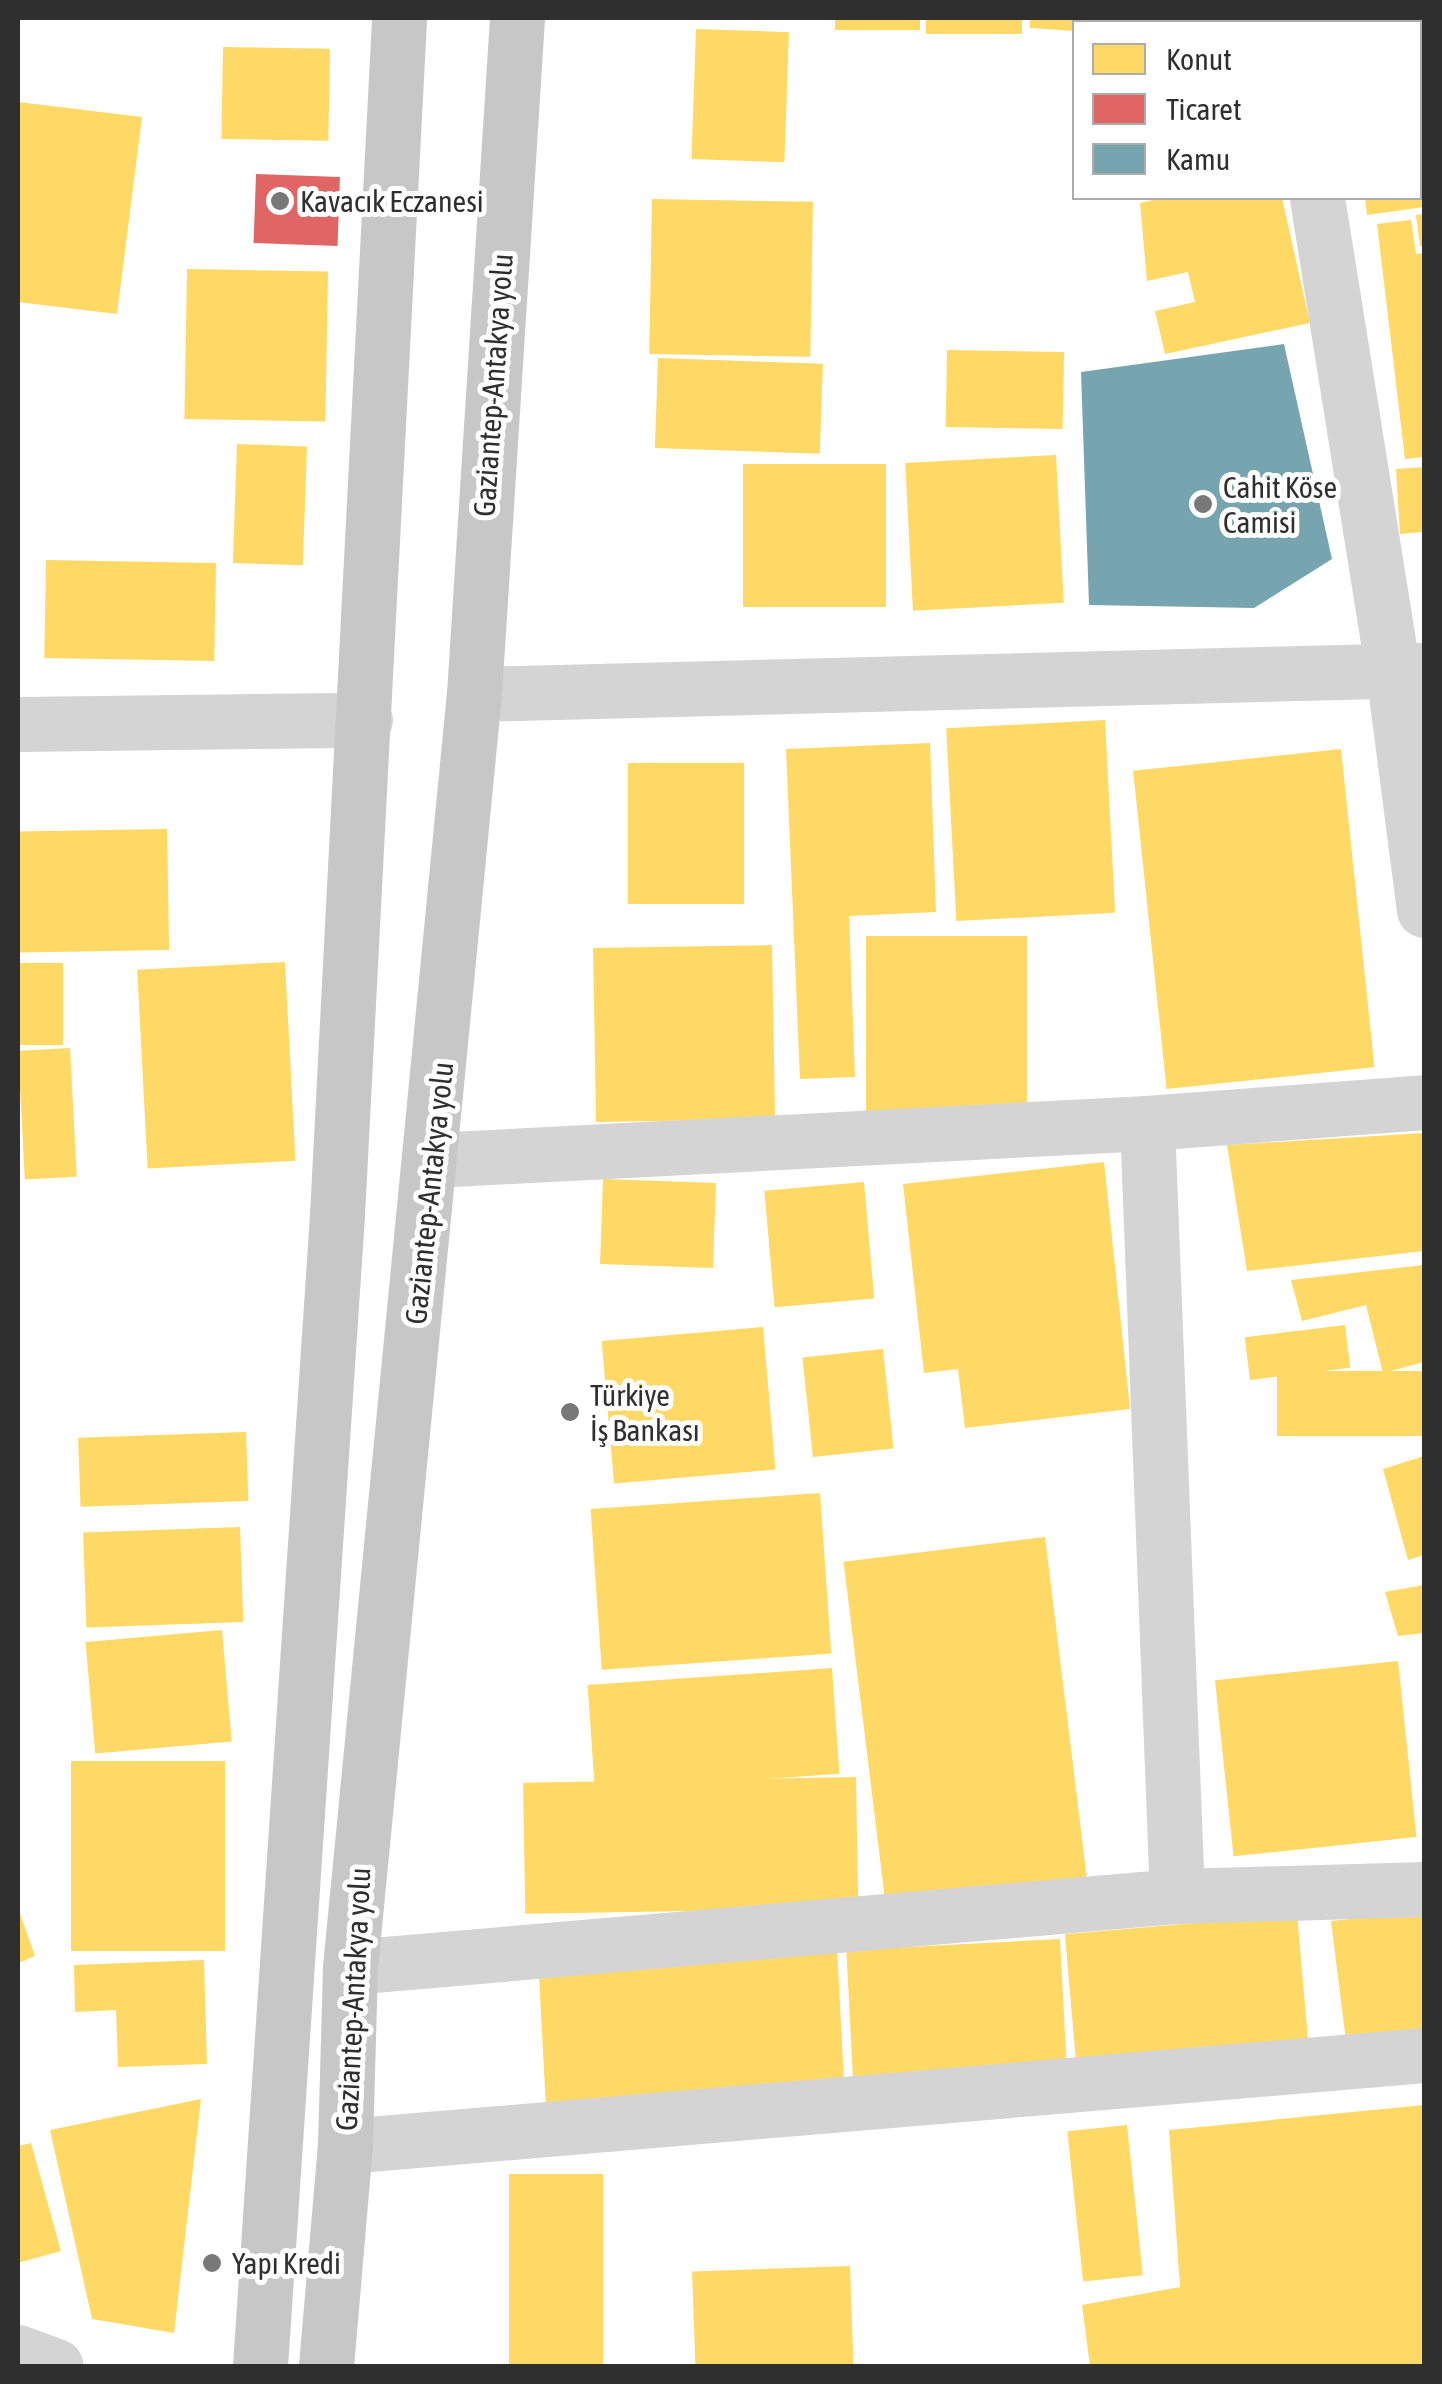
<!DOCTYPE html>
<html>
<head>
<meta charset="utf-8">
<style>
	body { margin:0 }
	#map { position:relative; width:1442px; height:2384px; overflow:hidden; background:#fff; font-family:"Asap Condensed",sans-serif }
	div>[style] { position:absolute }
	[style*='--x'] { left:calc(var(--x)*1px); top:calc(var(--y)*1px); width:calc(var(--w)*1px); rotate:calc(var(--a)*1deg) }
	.homes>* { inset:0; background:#ffd966; transform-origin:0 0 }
	.shops>* { inset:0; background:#e06666; transform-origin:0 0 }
	.public>* { inset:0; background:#76a5af }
	.minor>* { height:55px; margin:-27.5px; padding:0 27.5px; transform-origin:27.5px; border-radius:27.5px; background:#d4d4d4 }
	.major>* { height:55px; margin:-27.5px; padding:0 27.5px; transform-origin:27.5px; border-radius:27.5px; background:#c7c7c7 }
	.dots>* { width:28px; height:28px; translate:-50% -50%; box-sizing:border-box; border:5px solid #fff; border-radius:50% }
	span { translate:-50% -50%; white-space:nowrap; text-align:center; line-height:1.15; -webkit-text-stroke:10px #fff; paint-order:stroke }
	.poi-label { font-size:30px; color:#2f2f2f }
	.left { translate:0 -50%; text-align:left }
	.street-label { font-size:30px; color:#2f2f2f }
	.frame { position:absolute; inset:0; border:20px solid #2f2f2f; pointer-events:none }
	.legend { position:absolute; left:1072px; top:20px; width:350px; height:180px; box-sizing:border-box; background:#fff; border:2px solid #acacac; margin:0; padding:12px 18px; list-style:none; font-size:30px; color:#2f2f2f }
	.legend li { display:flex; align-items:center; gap:20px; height:50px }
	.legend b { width:50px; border:2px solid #acacac }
</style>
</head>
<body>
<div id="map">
	<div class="homes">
		<i style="left:835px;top:18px;width:85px;height:12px"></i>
		<i style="left:926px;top:18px;width:96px;height:16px"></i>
		<i style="clip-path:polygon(1030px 18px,1241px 18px,1242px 22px,1074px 22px,1074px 31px,1030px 28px)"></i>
		<i style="clip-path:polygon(1332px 18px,1424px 18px,1424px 62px,1420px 63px,1420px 22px)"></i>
		<i style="left:696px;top:29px;width:93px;height:130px;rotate:2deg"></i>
		<i style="left:223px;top:47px;width:107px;height:92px;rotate:1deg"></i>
		<i style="clip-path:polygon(1424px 82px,1424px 207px,1367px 215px,1365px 198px,1420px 198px)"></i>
		<i style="clip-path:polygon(18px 102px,142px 117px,117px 314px,18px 302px)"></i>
		<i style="clip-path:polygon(1163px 198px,1282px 198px,1310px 323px,1165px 354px,1155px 311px,1195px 302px,1188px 272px,1147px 281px,1140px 203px)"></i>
		<i style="left:652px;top:199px;width:161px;height:155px;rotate:1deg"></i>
		<i style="clip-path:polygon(1424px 214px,1424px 246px,1420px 246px,1416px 215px)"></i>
		<i style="clip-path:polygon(1411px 220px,1416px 254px,1424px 253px,1424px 457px,1405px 459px,1377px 224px)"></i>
		<i style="left:187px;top:269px;width:141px;height:150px;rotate:1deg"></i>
		<i style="left:947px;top:350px;width:117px;height:77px;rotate:1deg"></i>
		<i style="left:658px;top:358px;width:165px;height:90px;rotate:2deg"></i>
		<i style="left:237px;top:444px;width:70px;height:119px;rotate:2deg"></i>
		<i style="left:1056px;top:455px;width:148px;height:151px;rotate:87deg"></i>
		<i style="left:743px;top:464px;width:143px;height:143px"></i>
		<i style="clip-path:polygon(1424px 467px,1424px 532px,1400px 534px,1396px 469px)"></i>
		<i style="left:46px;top:560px;width:170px;height:98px;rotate:1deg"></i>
		<i style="left:1105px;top:720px;width:193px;height:159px;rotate:87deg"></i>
		<i style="clip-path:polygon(930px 743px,936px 912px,849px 916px,855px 1077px,800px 1079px,786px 749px)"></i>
		<i style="left:1341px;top:749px;width:320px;height:209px;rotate:84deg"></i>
		<i style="left:628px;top:763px;width:116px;height:141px"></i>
		<i style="left:167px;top:829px;width:121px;height:149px;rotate:89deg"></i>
		<i style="left:866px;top:936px;width:161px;height:175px"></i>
		<i style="left:772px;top:945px;width:174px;height:179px;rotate:89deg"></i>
		<i style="left:285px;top:962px;width:199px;height:148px;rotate:87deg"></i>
		<i style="left:18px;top:963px;width:45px;height:82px"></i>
		<i style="left:70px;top:1048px;width:129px;height:52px;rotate:87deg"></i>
		<i style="clip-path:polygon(1424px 1133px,1424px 1251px,1247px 1271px,1227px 1145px)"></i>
		<i style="clip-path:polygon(1104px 1162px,1130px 1409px,965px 1428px,958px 1369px,924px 1373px,903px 1184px)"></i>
		<i style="left:603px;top:1179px;width:113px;height:85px;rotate:2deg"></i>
		<i style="left:864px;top:1182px;width:117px;height:100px;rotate:85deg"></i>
		<i style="clip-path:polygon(1424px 1265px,1424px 1362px,1383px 1373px,1366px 1305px,1302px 1321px,1291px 1280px)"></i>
		<i style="left:1345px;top:1325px;width:43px;height:101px;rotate:83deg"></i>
		<i style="left:763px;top:1327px;width:143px;height:162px;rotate:85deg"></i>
		<i style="left:883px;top:1349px;width:100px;height:81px;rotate:84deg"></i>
		<i style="left:1424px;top:1371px;width:65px;height:147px;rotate:90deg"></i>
		<i style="left:246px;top:1432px;width:69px;height:168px;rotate:88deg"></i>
		<i style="clip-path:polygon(1424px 1456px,1424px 1555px,1408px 1560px,1383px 1469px)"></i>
		<i style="left:820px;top:1493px;width:161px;height:230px;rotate:86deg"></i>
		<i style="left:240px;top:1527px;width:95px;height:157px;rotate:88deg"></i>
		<i style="left:1045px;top:1537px;width:346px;height:203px;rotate:83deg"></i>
		<i style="clip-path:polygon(1424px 1585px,1424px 1633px,1398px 1636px,1385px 1592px)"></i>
		<i style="left:222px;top:1630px;width:112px;height:137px;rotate:85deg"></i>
		<i style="left:1398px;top:1661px;width:177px;height:184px;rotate:84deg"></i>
		<i style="left:832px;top:1668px;width:106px;height:245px;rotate:86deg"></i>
		<i style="left:225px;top:1761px;width:190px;height:154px;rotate:90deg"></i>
		<i style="left:856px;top:1777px;width:131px;height:333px;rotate:89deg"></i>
		<i style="clip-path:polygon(18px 1908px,35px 1956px,18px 1963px)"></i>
		<i style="clip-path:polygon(1424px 1912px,1424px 2033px,1346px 2041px,1331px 1921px)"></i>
		<i style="left:1297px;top:1914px;width:141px;height:233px;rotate:85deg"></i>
		<i style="left:1060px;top:1939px;width:135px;height:214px;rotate:87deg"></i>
		<i style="left:837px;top:1948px;width:151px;height:299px;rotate:87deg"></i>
		<i style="clip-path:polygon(204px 1960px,207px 2064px,118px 2067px,116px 2010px,75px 2012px,74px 1965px)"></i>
		<i style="clip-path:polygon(201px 2099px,174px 2333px,92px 2319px,50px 2130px)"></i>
		<i style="clip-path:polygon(1424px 2105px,1424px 2366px,1090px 2366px,1082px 2305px,1180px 2287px,1169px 2130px)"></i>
		<i style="left:1127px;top:2125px;width:151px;height:60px;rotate:84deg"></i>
		<i style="clip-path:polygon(31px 2143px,61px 2251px,18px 2263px,18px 2146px)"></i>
		<i style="left:509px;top:2174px;width:94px;height:192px"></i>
		<i style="left:850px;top:2266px;width:100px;height:158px;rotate:88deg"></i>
	</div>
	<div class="shops">
		<i style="left:256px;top:174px;width:84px;height:69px;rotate:2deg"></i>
	</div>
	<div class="public">
		<i style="clip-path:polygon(1284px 344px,1332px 559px,1254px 608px,1089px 605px,1081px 372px)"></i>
	</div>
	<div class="minor">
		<i style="--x:1285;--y:18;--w:4;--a:76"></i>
		<i style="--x:1317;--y:198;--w:479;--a:80.9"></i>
		<i style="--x:1393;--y:671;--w:241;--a:82.6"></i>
		<i style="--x:474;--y:694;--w:950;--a:-1.45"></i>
		<i style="--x:18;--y:724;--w:347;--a:-0.7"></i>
		<i style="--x:1147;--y:1123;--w:774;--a:87.78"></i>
		<i style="--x:433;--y:1160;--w:715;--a:-2.97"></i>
		<i style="--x:1147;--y:1123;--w:278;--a:-4.3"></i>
		<i style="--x:350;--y:1967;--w:830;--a:-4.91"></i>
		<i style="--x:1177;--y:1896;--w:247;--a:-1.6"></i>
		<i style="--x:345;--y:2146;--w:1083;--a:-4.82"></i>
		<i style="--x:18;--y:2352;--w:40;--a:20.2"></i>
	</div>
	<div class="major">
		<i style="--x:260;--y:2366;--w:1154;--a:-86.17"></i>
		<i style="--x:337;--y:1215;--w:1199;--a:-87.03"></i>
		<i style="--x:326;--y:2366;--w:221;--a:-85.1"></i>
		<i style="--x:345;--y:2146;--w:179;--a:-88.4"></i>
		<i style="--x:350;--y:1967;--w:1279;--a:-84.44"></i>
		<i style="--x:474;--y:694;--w:677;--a:-86.36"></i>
	</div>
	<div class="dots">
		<i style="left:280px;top:201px;background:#787878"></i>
		<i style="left:1203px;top:504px;background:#787878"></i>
		<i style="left:570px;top:1412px;background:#787878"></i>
		<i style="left:212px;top:2263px;background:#787878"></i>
	</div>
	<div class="poi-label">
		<span class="left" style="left:300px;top:201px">Kavacık Eczanesi</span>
		<span class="left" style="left:1223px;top:504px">Cahit Köse<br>Camisi</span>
		<span class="left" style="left:590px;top:1412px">Türkiye<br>İş Bankası</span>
		<span class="left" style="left:232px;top:2263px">Yapı Kredi</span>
	</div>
	<div class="street-label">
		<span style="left:493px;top:385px;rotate:-86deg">Gaziantep-Antakya yolu</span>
		<span style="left:429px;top:1193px;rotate:-84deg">Gaziantep-Antakya yolu</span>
		<span style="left:353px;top:1999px;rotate:-87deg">Gaziantep-Antakya yolu</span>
	</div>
	<div class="frame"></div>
	<ul class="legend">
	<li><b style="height:28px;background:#ffd966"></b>Konut</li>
	<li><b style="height:28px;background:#e06666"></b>Ticaret</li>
	<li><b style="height:28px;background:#76a5af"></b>Kamu</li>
	</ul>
</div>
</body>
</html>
